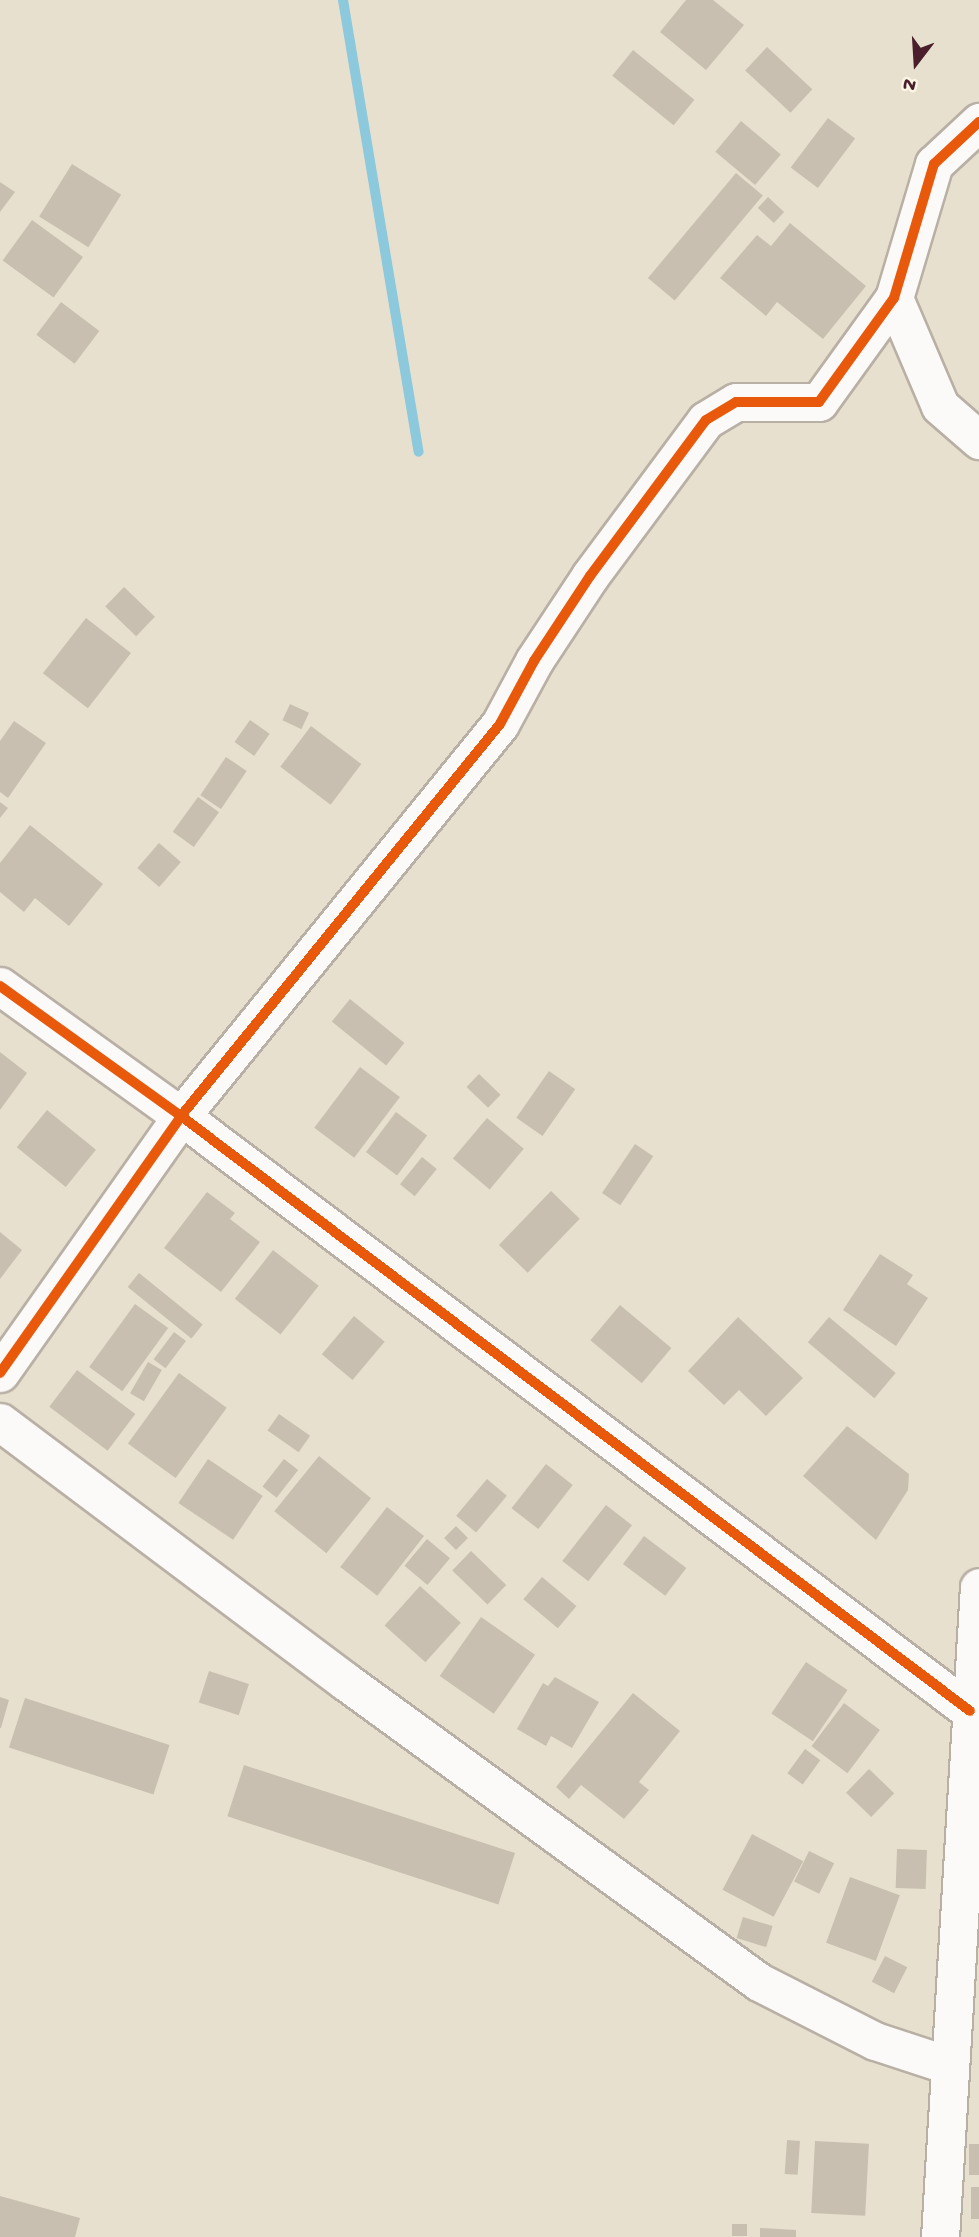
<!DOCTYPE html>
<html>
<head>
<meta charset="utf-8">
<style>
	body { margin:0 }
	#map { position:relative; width:979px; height:2237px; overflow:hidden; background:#e8e0ce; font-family:"Gochi Hand",sans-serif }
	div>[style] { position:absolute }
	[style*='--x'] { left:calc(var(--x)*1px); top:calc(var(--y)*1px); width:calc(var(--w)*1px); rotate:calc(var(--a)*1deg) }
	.stream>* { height:10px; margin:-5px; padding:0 5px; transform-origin:5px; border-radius:5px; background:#8cc9dc }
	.building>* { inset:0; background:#c9bfb1; transform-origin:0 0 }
	.roads { filter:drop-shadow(2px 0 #b9b0a5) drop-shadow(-2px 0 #b9b0a5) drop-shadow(0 2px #b9b0a5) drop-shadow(0 -2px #b9b0a5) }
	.minor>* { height:37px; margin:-18.5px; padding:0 18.5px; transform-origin:18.5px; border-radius:18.5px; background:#fcfaf8 }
	.cycleway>* { height:10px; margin:-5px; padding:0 5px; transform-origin:5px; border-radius:5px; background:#e8590c }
	span { translate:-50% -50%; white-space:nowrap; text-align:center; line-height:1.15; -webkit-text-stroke:5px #fcf5e5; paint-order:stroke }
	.north { position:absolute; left:881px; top:28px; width:70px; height:70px; -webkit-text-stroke:5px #fcf5e5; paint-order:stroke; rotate:197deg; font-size:19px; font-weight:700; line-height:28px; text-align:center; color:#4a1f2b }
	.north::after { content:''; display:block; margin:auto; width:24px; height:32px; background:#4a1f2b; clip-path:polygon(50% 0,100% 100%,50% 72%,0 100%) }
</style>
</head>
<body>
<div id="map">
	<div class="stream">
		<i style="--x:343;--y:0;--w:458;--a:80.5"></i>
	</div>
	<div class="building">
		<i style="clip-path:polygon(686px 0,713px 0,744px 25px,706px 70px,660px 32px)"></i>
		<i style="left:767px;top:47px;width:62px;height:32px;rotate:43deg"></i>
		<i style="left:633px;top:50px;width:79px;height:33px;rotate:39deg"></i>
		<i style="left:828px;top:118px;width:34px;height:62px;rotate:37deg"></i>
		<i style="left:741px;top:121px;width:52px;height:40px;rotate:40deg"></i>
		<i style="left:72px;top:164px;width:58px;height:62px;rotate:32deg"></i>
		<i style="left:736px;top:173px;width:35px;height:137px;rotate:40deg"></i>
		<i style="clip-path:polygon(0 182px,15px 192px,0 212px)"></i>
		<i style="left:768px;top:197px;width:22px;height:15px;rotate:43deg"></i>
		<i style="left:32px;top:220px;width:63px;height:50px;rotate:36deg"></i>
		<i style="clip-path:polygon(790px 223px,866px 286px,823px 339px,777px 302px,766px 316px,720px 278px,757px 235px,771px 246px)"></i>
		<i style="left:61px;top:302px;width:48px;height:41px;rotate:37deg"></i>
		<i style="left:124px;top:587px;width:43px;height:27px;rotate:44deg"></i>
		<i style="left:86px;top:618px;width:57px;height:70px;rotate:38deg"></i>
		<i style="left:290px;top:704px;width:21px;height:18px;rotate:25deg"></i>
		<i style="left:250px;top:720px;width:24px;height:27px;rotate:35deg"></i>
		<i style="clip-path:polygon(14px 721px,46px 743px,8px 798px,0 792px,0 741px)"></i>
		<i style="left:311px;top:726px;width:63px;height:51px;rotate:37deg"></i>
		<i style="left:226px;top:757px;width:25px;height:46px;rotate:34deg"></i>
		<i style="left:198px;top:797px;width:26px;height:43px;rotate:36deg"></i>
		<i style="clip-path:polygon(0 802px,8px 808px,0 818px)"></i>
		<i style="clip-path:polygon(30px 825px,103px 884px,69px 926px,35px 898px,24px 912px,0 892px,0 863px)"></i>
		<i style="left:159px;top:843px;width:29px;height:33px;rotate:41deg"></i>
		<i style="left:350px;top:999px;width:70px;height:29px;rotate:39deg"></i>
		<i style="clip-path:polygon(0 1052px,27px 1073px,0 1110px)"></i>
		<i style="left:360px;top:1067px;width:50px;height:76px;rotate:37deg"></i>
		<i style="left:549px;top:1071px;width:32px;height:57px;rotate:35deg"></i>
		<i style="left:479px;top:1074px;width:30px;height:18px;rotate:44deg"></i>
		<i style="left:47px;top:1110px;width:63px;height:48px;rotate:39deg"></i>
		<i style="left:396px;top:1112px;width:39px;height:50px;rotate:37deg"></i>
		<i style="left:487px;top:1118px;width:48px;height:53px;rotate:40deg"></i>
		<i style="left:635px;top:1144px;width:22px;height:59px;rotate:34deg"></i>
		<i style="left:422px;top:1157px;width:19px;height:35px;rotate:39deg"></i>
		<i style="left:551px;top:1191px;width:40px;height:75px;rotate:44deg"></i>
		<i style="clip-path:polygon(207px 1192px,235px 1213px,230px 1219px,260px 1242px,221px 1292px,164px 1248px)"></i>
		<i style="clip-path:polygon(0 1232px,22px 1250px,0 1279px)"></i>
		<i style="left:273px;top:1250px;width:58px;height:62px;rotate:38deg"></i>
		<i style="clip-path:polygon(880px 1254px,913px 1275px,907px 1284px,928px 1298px,896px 1346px,843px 1310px)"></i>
		<i style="left:139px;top:1273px;width:82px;height:18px;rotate:39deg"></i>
		<i style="left:135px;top:1304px;width:41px;height:78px;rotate:36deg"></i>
		<i style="left:620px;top:1305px;width:67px;height:46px;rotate:40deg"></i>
		<i style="left:354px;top:1316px;width:40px;height:50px;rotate:40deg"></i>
		<i style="clip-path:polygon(738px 1317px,803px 1378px,766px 1416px,739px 1390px,724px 1405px,688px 1371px)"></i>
		<i style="left:829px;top:1317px;width:87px;height:33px;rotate:40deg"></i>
		<i style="left:174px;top:1332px;width:15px;height:34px;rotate:37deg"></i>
		<i style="left:148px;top:1362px;width:16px;height:36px;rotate:30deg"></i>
		<i style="left:77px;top:1370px;width:73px;height:46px;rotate:37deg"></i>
		<i style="left:179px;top:1373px;width:59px;height:87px;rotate:36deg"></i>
		<i style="left:279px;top:1414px;width:38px;height:20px;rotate:35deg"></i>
		<i style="clip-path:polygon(847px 1426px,909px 1474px,908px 1490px,876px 1540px,803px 1476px)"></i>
		<i style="left:319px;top:1456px;width:67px;height:71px;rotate:39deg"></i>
		<i style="left:208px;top:1459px;width:66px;height:53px;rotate:34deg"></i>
		<i style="left:284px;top:1459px;width:18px;height:35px;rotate:38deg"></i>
		<i style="left:546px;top:1464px;width:34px;height:56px;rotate:38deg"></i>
		<i style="left:487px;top:1479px;width:26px;height:48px;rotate:40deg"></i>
		<i style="left:606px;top:1505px;width:33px;height:71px;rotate:38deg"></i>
		<i style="left:387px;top:1507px;width:47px;height:76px;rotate:38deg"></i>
		<i style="left:456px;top:1526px;width:17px;height:17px;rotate:45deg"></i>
		<i style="left:644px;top:1536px;width:53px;height:35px;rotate:37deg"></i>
		<i style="left:427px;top:1539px;width:30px;height:35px;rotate:40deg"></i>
		<i style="left:471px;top:1551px;width:49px;height:27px;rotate:44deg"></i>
		<i style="left:542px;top:1577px;width:45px;height:29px;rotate:40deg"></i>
		<i style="left:420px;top:1586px;width:55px;height:53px;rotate:42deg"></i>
		<i style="left:481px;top:1617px;width:66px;height:72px;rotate:35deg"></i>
		<i style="left:806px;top:1662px;width:50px;height:62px;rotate:34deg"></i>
		<i style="left:209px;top:1671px;width:42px;height:33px;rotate:18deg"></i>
		<i style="clip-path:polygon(555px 1677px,599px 1702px,572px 1748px,551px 1736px,546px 1746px,517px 1729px,543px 1683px,548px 1686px)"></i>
		<i style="clip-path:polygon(633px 1693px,680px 1731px,639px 1782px,649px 1790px,624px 1819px,581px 1785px,569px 1799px,556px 1787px)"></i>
		<i style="clip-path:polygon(0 1697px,9px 1700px,1px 1728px,0 1728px)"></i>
		<i style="left:25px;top:1698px;width:152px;height:52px;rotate:18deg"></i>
		<i style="left:844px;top:1703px;width:45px;height:54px;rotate:37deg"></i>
		<i style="left:805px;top:1749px;width:19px;height:30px;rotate:36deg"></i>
		<i style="left:244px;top:1765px;width:285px;height:54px;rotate:18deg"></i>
		<i style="left:869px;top:1769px;width:35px;height:33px;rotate:44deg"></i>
		<i style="left:752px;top:1834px;width:58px;height:63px;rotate:28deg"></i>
		<i style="left:897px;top:1849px;width:30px;height:39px;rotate:2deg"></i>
		<i style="left:809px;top:1851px;width:28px;height:34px;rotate:26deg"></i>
		<i style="left:850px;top:1877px;width:53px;height:70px;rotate:20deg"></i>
		<i style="left:743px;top:1917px;width:31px;height:22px;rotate:17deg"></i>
		<i style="left:885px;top:1956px;width:25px;height:29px;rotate:27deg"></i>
		<i style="left:787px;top:2140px;width:13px;height:34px;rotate:4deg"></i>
		<i style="left:815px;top:2141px;width:54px;height:72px;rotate:3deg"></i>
		<i style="left:979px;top:2144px;width:31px;height:10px;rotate:90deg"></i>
		<i style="left:971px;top:2187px;width:8px;height:32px"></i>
		<i style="clip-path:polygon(0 2196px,80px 2218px,75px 2237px,0 2237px)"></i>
		<i style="left:732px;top:2224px;width:15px;height:12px"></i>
		<i style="clip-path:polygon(760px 2228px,796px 2230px,796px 2237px,760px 2237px)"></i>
	</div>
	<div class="roads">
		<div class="minor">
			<i style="--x:894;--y:298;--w:117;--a:66.9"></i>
			<i style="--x:940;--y:406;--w:52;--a:41.1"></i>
			<i style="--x:0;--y:986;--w:223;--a:35.7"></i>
			<i style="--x:181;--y:1116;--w:988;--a:37.02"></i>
			<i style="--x:0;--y:1373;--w:314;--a:-54.8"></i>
			<i style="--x:181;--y:1116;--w:505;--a:-50.86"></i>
			<i style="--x:500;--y:724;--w:72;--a:-61.6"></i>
			<i style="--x:534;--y:661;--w:102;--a:-56.6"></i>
			<i style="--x:590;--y:576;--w:194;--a:-53.4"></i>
			<i style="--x:706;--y:420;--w:35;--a:-31"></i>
			<i style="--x:736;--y:402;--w:83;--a:0"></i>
			<i style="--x:819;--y:402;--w:128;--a:-54.2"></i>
			<i style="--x:894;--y:298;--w:140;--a:-73.4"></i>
			<i style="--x:934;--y:164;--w:62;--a:-43"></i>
			<i style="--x:0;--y:1422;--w:431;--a:36.9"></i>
			<i style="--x:345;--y:1681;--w:512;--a:36.02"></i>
			<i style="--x:759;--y:1982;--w:130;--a:27"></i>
			<i style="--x:875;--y:2041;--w:77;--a:18.2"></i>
			<i style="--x:940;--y:2237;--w:651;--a:-86.57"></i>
		</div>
	</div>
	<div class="cycleway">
		<i style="--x:0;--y:986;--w:223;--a:35.7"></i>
		<i style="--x:181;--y:1116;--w:988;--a:37.02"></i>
		<i style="--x:0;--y:1373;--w:314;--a:-54.8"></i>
		<i style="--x:181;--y:1116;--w:505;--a:-50.86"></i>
		<i style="--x:500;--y:724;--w:72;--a:-61.6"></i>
		<i style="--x:534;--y:661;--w:102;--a:-56.6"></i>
		<i style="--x:590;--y:576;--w:194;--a:-53.4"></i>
		<i style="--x:706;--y:420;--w:35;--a:-31"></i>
		<i style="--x:736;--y:402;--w:83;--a:0"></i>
		<i style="--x:819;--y:402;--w:128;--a:-54.2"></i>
		<i style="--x:894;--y:298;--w:140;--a:-73.4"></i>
		<i style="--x:934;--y:164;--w:62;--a:-43"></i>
	</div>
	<div class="north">N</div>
</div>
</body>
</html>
